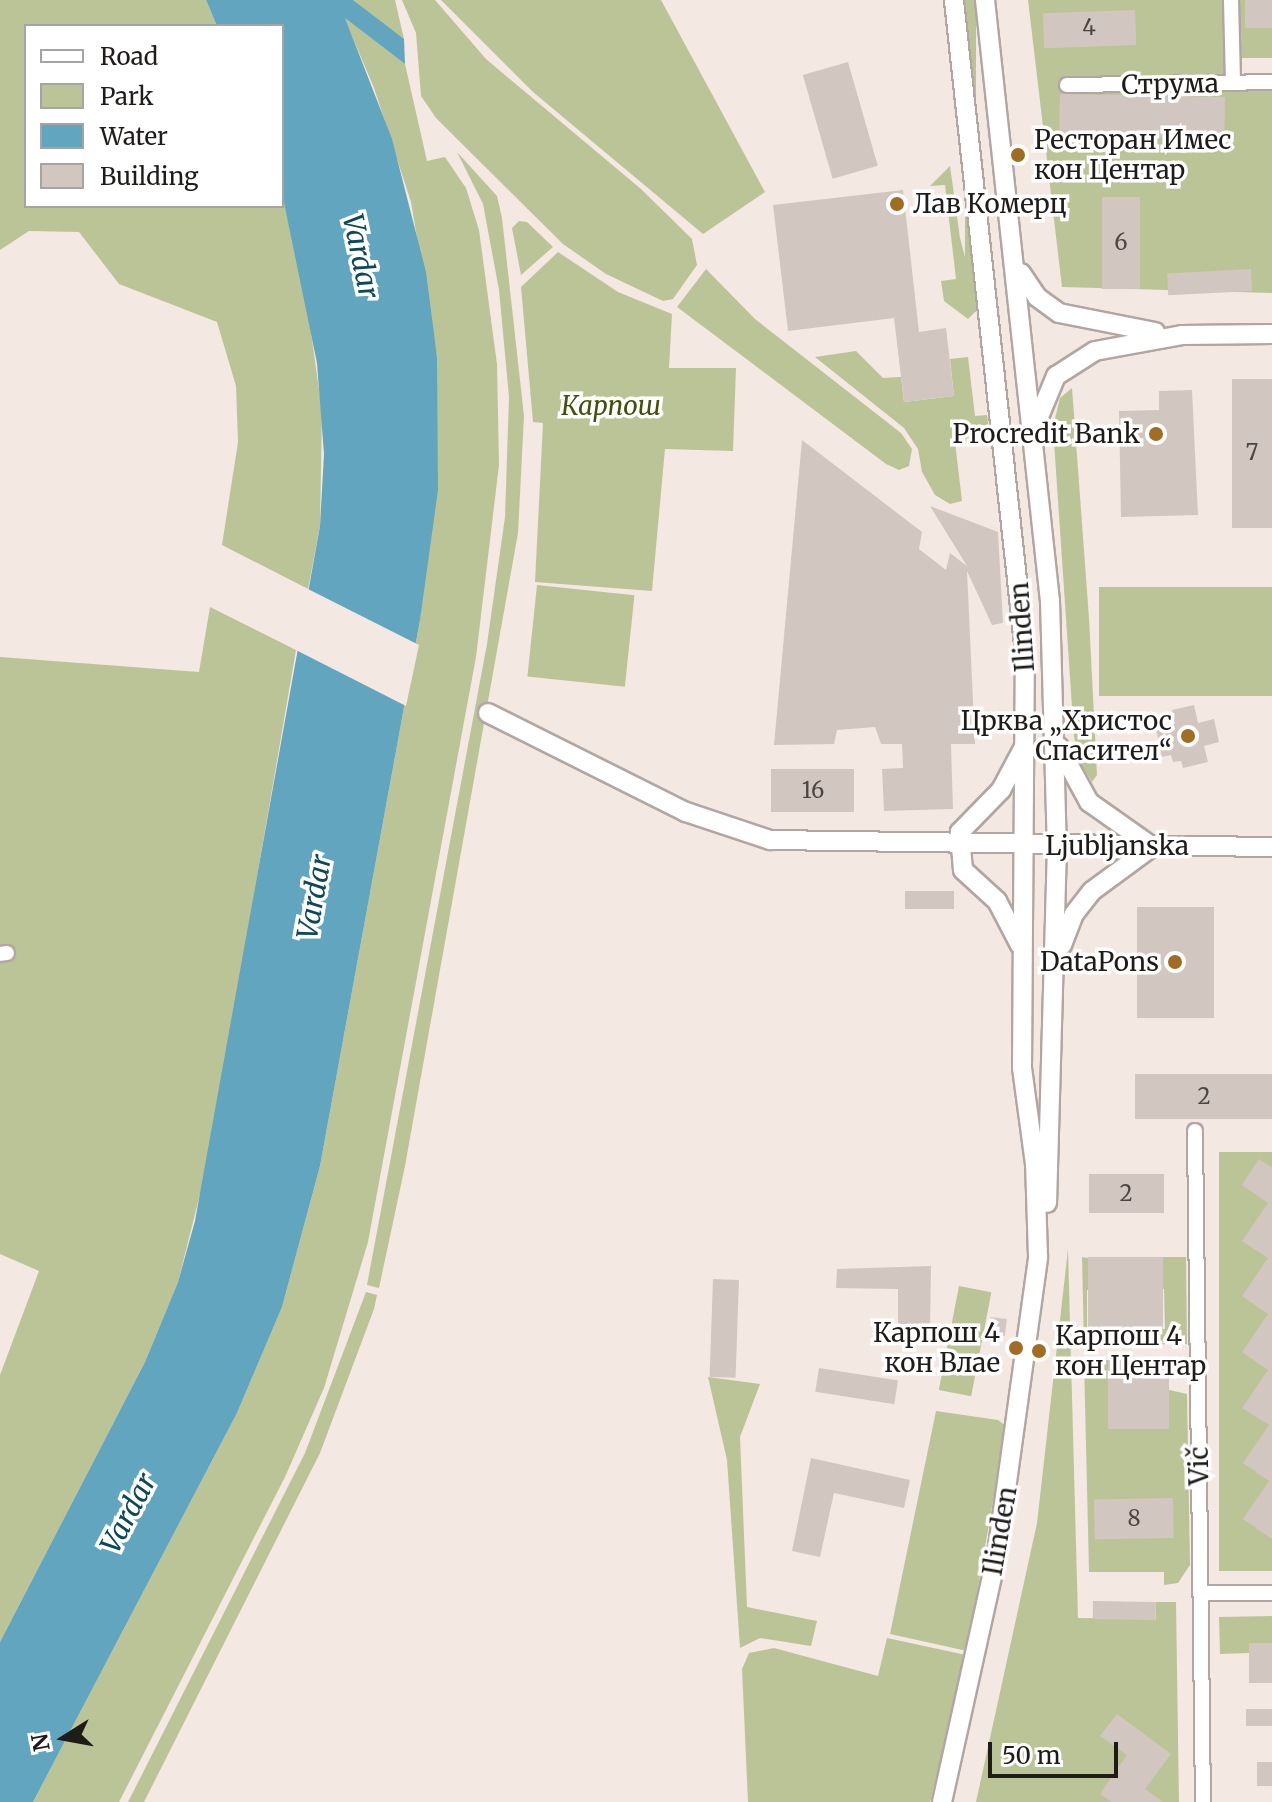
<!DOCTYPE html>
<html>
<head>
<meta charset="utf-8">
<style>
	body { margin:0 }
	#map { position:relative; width:1272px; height:1802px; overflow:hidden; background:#f4e8e3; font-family:Merriweather,serif }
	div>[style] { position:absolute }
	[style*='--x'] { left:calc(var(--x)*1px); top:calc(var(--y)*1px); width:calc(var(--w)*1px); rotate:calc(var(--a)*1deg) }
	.green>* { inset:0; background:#bbc497; transform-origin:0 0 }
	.water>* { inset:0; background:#61a5be }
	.pier>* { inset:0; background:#f4e8e3 }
	.building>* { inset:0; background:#d2c7c0; transform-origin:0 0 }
	.roads { filter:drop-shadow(2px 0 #b2a6a2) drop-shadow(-2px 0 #b2a6a2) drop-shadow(0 2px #b2a6a2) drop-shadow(0 -2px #b2a6a2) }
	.minor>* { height:14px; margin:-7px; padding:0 7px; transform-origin:7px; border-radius:7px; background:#fff }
	.tertiary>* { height:18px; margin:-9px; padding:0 9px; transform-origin:9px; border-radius:9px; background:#fff }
	.dots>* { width:22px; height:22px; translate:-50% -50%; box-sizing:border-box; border:4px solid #fff; border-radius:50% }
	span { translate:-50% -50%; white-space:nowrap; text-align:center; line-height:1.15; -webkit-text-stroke:7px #fff; paint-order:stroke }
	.number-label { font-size:22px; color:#4c4643 }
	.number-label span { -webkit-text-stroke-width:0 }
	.street-label { font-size:26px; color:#1f1b19 }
	.poi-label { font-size:26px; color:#1f1b19 }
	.left { translate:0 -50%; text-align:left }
	.right { translate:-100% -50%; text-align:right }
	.park-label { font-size:26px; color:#454f0c; font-style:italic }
	.water-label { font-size:28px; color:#0c485a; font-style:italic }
	.legend { position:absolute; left:24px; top:24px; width:260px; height:184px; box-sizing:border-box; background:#fff; border:2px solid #a5a4a3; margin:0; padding:10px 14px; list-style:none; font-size:24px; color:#1f1b19 }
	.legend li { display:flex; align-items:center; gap:16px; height:40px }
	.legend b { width:40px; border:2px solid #a5a4a3 }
	.north { position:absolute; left:24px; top:1698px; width:80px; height:80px; -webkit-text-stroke:6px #fff; paint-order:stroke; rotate:259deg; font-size:22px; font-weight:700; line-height:32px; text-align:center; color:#1f1b19 }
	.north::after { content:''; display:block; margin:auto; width:28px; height:36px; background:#1f1b19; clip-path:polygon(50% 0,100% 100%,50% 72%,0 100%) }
	.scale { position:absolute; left:988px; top:1742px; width:130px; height:36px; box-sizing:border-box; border:4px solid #1f1b19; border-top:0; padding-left:10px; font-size:24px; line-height:28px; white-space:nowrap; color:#1f1b19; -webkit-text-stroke:6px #fff; paint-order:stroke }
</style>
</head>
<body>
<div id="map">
	<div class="green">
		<i style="clip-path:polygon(0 0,206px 0,217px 26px,26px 26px,26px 206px,282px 206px,282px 193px,308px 310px,322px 412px,320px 526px,308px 589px,222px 545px,238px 442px,236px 386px,217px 322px,119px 284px,79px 232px,29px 231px,0 250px)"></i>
		<i style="clip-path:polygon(353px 0,395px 0,404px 39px,382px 24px)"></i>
		<i style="clip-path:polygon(402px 0,435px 0,486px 59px,641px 189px,692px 239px,697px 265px,673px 299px,663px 301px,606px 274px,563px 244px,436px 118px,421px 96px,416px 33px)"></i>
		<i style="clip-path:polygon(441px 0,661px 0,765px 192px,703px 234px,533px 92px)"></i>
		<i style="left:965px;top:0;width:11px;height:312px"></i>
		<i style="clip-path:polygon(1028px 0,1231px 0,1233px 83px,1272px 82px,1272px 293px,1062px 287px)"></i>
		<i style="left:1237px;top:0;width:35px;height:58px"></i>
		<i style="clip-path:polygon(344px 17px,405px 64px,427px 161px,445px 157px,449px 163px,466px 188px,479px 230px,497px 364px,499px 465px,476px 657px,368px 1242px,324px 1388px,285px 1477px,119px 1802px,33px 1802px,237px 1413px,282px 1307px,320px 1166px,420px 620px,437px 357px,411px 202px,374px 88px)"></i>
		<i style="clip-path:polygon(457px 152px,497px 196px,502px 218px,524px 416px,518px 533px,405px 1166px,379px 1288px,367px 1285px,487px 644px,505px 517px,509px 397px,499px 290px,483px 204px)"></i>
		<i style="clip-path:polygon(950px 166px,960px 238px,975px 295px,976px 311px,968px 319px,944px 301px,941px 281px,956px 279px,945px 185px,930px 186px)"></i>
		<i style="clip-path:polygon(519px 221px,527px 222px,553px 247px,521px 275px,512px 228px)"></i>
		<i style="clip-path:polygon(558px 252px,618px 292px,672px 314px,669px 368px,736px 368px,733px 451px,665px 449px,652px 591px,535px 582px,543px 423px,533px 422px,521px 287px)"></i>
		<i style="clip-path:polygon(706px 269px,755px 319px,901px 433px,912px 449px,909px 466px,899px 470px,886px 464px,677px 307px)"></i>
		<i style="clip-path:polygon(856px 351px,883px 378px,901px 377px,904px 402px,954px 396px,950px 359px,968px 357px,975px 416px,987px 415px,990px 438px,955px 442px,962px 501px,950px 504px,935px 495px,922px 472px,918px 449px,904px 428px,815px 357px)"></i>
		<i style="clip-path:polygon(1072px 388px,1089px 618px,1097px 775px,1092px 782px,1078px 759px,1074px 736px,1053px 427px,1060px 398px)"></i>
		<i style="left:537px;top:585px;width:98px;height:92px;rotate:6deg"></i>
		<i style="left:1099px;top:587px;width:173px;height:109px"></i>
		<i style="clip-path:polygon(210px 607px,296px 650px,208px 1162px,178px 1282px,145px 1362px,0 1642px,0 1375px,39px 1271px,0 1254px,0 657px,199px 672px)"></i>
		<i style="left:1219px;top:1152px;width:53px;height:419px"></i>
		<i style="clip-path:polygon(1068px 1249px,1078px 1618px,1156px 1619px,1156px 1602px,1176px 1602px,1179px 1802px,976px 1802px,1037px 1523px)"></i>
		<i style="clip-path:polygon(evenodd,1082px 1257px,1163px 1270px,1163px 1257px,1186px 1257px,1187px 1344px,1084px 1345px,1082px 1257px,1164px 1289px,1165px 1329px,1087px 1329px,1087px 1290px,1164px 1289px)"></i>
		<i style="left:959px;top:1286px;width:33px;height:106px;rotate:11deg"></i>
		<i style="clip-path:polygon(366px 1292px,377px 1295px,374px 1309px,320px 1453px,144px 1802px,128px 1802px,305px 1453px)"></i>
		<i style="clip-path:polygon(1108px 1360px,1109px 1429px,1169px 1428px,1169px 1390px,1187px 1394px,1190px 1565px,1178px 1583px,1164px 1585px,1164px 1572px,1089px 1572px,1084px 1361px)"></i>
		<i style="clip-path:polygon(708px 1377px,760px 1384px,740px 1437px,747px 1607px,817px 1621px,811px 1646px,760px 1638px,740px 1648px,727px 1460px)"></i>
		<i style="clip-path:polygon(936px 1411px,998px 1420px,1006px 1426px,967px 1651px,890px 1634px)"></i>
		<i style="clip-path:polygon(1272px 1616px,1272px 1643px,1249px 1653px,1220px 1654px,1219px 1617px)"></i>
		<i style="clip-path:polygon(887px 1638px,966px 1655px,930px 1802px,748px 1802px,742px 1669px,749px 1653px,774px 1648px,878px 1676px)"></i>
	</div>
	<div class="water">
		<i style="clip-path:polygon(206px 0,353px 0,404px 39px,405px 64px,345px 18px,392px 139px,426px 272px,437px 357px,438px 490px,420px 620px,320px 1166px,282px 1307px,237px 1413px,33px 1802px,0 1802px,0 1642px,145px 1362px,178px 1282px,195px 1221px,320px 526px,324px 454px,317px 363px,282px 193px,282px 26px,217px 26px)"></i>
	</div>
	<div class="pier">
		<i style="clip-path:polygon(304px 587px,419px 645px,406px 706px,292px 648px)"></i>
	</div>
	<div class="building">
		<i style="left:1245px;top:0;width:27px;height:28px"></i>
		<i style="left:1135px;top:10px;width:35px;height:92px;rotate:88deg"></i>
		<i style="left:848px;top:62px;width:108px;height:47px;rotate:74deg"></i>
		<i style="left:1060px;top:94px;width:165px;height:41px;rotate:1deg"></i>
		<i style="clip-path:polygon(903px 190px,919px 332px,946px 328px,954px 396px,904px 402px,894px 318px,788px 331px,773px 205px)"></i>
		<i style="left:1102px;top:197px;width:38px;height:92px"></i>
		<i style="left:1251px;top:269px;width:22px;height:84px;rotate:87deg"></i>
		<i style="left:1232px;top:379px;width:40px;height:149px"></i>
		<i style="clip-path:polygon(1192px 390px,1198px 515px,1121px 517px,1119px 411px,1159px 410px,1159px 391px)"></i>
		<i style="clip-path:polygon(802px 440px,922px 532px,919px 549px,946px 570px,950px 553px,967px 566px,930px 506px,998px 532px,1003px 623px,992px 625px,967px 571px,975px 744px,951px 744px,953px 809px,884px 811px,882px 769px,903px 768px,902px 744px,881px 744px,875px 727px,837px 730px,834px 744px,774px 745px)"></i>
		<i style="clip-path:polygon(1194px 705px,1198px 723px,1214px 719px,1219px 742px,1204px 746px,1208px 762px,1183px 768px,1181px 761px,1173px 762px,1171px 755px,1162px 757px,1156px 729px,1175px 724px,1172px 710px)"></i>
		<i style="left:854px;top:769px;width:43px;height:83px;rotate:90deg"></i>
		<i style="left:905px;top:891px;width:49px;height:18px"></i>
		<i style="left:1137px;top:907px;width:77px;height:111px"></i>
		<i style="left:1272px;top:1074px;width:45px;height:137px;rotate:90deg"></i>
		<i style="clip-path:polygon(1259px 1159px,1272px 1168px,1272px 1539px,1243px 1519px,1269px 1481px,1243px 1463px,1269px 1425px,1242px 1408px,1268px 1370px,1242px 1352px,1268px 1314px,1242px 1296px,1268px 1258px,1242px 1241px,1268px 1203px,1242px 1185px)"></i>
		<i style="left:1164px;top:1174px;width:39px;height:75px;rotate:90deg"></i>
		<i style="left:1088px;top:1257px;width:75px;height:72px"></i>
		<i style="clip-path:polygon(931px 1266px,930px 1329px,898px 1328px,898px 1289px,836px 1288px,837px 1269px)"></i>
		<i style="left:713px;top:1279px;width:26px;height:98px;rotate:2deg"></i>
		<i style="left:990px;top:1317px;width:17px;height:17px;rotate:7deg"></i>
		<i style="left:1108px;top:1360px;width:61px;height:69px"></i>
		<i style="left:819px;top:1368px;width:80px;height:24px;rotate:9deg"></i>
		<i style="clip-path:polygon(811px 1458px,910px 1480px,904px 1508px,834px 1493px,820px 1557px,792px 1551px)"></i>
		<i style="left:1173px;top:1498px;width:40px;height:79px;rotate:89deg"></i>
		<i style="left:1093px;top:1601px;width:63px;height:18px;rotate:1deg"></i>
		<i style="left:1249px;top:1643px;width:23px;height:40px"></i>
		<i style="left:1246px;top:1709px;width:26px;height:17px"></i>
		<i style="clip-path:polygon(1117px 1714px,1171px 1754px,1145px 1789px,1163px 1802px,1112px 1802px,1100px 1794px,1127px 1755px,1100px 1736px)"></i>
		<i style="left:1257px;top:1762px;width:15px;height:24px"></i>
	</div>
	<div class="roads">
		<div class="minor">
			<i style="--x:1231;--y:0;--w:83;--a:88.6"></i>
			<i style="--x:1067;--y:85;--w:205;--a:-0.8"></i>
			<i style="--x:0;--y:954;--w:7;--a:-8"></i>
			<i style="--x:1195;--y:1131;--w:671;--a:89.32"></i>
			<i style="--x:1201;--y:1593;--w:71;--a:0"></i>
		</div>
		<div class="tertiary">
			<i style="--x:985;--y:0;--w:605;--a:83.83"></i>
			<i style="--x:1050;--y:601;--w:245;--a:88.4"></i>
			<i style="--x:1057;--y:846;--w:357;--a:91.6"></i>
			<i style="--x:1021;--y:273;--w:29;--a:56"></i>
			<i style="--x:1037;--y:297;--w:27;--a:36"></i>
			<i style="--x:1059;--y:313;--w:98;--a:11.2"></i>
			<i style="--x:1038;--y:419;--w:47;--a:-67.3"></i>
			<i style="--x:1056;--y:376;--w:46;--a:-32.7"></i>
			<i style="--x:1095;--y:351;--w:88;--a:-10.4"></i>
			<i style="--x:1182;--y:335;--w:90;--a:-0.6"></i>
			<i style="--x:488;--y:713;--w:221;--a:26.6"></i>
			<i style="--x:686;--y:812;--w:89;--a:18.4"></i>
			<i style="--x:770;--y:840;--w:502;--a:0.8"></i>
			<i style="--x:1059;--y:747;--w:63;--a:61.4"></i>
			<i style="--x:1089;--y:802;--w:75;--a:35.2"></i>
			<i style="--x:1020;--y:945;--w:50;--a:-117.6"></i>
			<i style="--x:997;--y:901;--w:46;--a:-137.6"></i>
			<i style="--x:963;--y:870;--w:38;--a:-95"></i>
			<i style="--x:960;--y:832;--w:59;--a:-45.7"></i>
			<i style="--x:1001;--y:790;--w:49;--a:-61.9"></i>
			<i style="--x:1062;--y:945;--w:33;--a:-69"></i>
			<i style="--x:1074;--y:914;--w:29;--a:-52"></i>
			<i style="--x:1092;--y:891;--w:76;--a:-36.4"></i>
			<i style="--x:942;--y:1802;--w:254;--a:-77.5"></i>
			<i style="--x:997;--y:1554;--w:300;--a:-82.1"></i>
			<i style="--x:1038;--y:1257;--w:93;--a:-91.8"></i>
			<i style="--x:1035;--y:1164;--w:97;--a:-97.7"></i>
			<i style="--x:1022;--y:1068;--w:415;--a:-89.6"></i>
			<i style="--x:1025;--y:653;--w:657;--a:-96.21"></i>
		</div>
	</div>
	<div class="dots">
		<i style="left:1018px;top:155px;background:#a16d25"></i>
		<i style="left:897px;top:204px;background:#a16d25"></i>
		<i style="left:1156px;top:434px;background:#a16d25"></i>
		<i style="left:1188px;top:736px;background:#a16d25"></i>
		<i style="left:1175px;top:962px;background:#a16d25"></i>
		<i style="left:1016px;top:1348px;background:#a16d25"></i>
		<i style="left:1039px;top:1351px;background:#a16d25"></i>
	</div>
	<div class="number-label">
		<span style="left:1089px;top:28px">4</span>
		<span style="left:1121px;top:243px">6</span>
		<span style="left:1252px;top:453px">7</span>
		<span style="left:813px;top:791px">16</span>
		<span style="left:1204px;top:1097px">2</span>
		<span style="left:1126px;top:1194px">2</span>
		<span style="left:1134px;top:1519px">8</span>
	</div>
	<div class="street-label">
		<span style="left:1170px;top:84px;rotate:-1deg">Струма</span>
		<span style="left:1022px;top:627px;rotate:-94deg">Ilinden</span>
		<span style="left:1117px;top:846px">Ljubljanska</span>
		<span style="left:1199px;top:1466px;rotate:-91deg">Vič</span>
		<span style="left:1000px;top:1531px;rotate:-80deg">Ilinden</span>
	</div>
	<div class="poi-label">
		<span class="left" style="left:1034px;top:155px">Ресторан Имес<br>кон Центар</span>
		<span class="left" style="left:913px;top:204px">Лав Комерц</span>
		<span class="right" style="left:1140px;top:434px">Procredit Bank</span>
		<span class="right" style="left:1172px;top:736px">Црква „Христос<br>Спасител“</span>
		<span class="right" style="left:1159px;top:962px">DataPons</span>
		<span class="right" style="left:1000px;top:1348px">Карпош 4<br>кон Влае</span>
		<span class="left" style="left:1055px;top:1351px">Карпош 4<br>кон Центар</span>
	</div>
	<div class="park-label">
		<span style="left:611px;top:406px">Карпош</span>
	</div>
	<div class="water-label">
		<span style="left:361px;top:256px;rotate:78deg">Vardar</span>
		<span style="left:314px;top:897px;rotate:-80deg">Vardar</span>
		<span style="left:128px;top:1513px;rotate:-62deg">Vardar</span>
	</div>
	<ul class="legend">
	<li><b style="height:10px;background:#fff"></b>Road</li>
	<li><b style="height:22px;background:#bbc497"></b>Park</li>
	<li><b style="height:22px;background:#61a5be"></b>Water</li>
	<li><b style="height:22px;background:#d2c7c0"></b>Building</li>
	</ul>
	<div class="north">N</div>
	<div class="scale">50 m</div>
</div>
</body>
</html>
